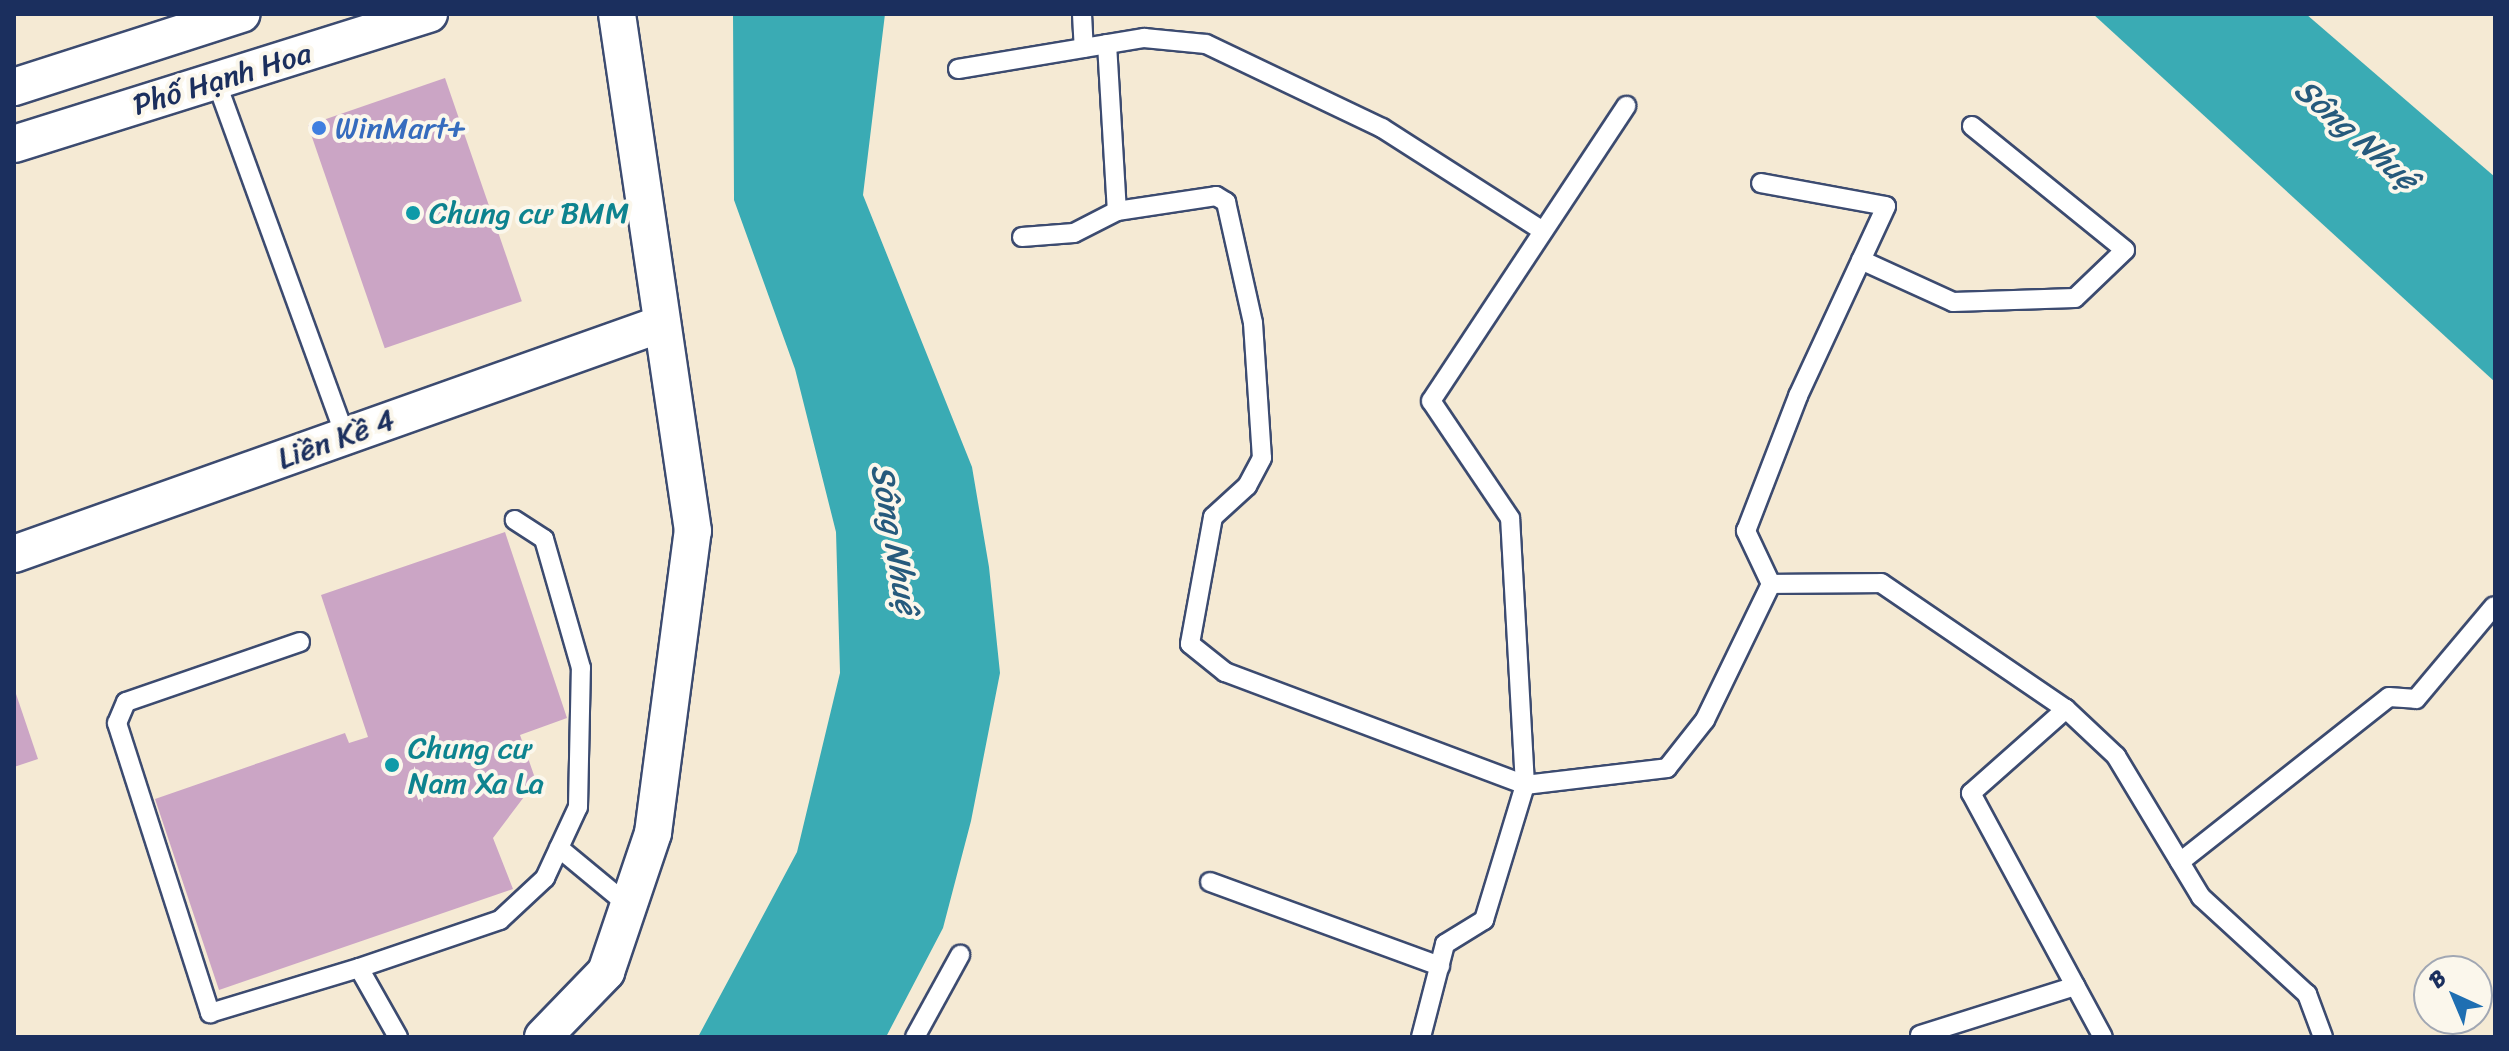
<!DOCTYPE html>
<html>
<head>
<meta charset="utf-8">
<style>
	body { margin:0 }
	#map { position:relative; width:2509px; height:1051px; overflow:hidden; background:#f5ead4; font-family:Sriracha,sans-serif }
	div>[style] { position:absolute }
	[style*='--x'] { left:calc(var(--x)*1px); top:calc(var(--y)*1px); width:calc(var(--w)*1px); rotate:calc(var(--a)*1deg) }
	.water>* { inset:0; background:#3aabb4 }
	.building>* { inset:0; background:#cba5c5; transform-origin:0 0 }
	.roads { filter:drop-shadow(2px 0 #3c4b70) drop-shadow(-2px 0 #3c4b70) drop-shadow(0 2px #3c4b70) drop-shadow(0 -2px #3c4b70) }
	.lane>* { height:18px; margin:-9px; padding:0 9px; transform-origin:9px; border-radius:9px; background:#fff }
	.street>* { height:36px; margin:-18px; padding:0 18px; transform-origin:18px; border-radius:18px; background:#fff }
	.dots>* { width:22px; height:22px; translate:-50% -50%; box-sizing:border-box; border:4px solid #fbf7ec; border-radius:50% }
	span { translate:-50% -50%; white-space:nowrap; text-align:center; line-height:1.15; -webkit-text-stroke:8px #fbf7ec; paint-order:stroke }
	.street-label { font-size:30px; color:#1b2f5e }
	.shop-label { font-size:30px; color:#366cbe }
	.left { translate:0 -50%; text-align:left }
	.culture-label { font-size:30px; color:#0d838f }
	.water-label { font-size:32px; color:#265a7c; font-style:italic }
	.frame { position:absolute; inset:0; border:16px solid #1b2f5e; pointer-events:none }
	.north { position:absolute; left:2413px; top:955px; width:80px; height:80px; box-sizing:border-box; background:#fbf7ec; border:2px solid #a1a7b3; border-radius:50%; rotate:316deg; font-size:22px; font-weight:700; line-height:32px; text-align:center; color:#1b2f5e }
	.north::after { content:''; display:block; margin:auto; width:28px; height:36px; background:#1f6fb2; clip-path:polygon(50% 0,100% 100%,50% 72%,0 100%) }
</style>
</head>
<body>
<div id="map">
	<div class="water">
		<i style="clip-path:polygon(733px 14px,885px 14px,863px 195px,972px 467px,989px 567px,1000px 673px,971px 821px,943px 928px,886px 1037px,698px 1037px,797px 852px,840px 673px,836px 532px,795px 369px,734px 200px)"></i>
		<i style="clip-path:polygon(2093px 14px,2306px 14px,2495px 177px,2495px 382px)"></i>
	</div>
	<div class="building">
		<i style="left:445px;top:78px;width:236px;height:145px;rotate:71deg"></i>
		<i style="clip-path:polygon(505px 532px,567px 718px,520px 735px,536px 781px,493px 838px,513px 889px,219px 990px,155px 799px,345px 733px,349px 743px,368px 737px,321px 595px)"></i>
		<i style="clip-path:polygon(14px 688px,38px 759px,14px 767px)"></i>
	</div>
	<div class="roads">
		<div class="lane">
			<i style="--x:1082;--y:14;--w:34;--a:87"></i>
			<i style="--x:1107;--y:44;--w:167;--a:86.6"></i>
			<i style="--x:1117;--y:211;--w:100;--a:-8.6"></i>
			<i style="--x:1216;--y:196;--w:12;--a:31"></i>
			<i style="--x:1226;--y:202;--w:124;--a:77.4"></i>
			<i style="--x:1253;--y:323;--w:135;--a:86.2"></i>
			<i style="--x:1262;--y:458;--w:32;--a:118"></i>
			<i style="--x:1247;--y:486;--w:46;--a:137.6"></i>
			<i style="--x:1213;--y:517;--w:129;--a:100.3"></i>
			<i style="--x:1190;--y:644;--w:45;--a:38.7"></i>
			<i style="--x:1225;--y:672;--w:321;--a:20.6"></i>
			<i style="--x:1525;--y:785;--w:143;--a:-6.8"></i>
			<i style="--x:1667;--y:768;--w:61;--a:-51.6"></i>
			<i style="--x:1705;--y:720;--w:151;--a:-64.1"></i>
			<i style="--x:1771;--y:584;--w:59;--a:-115.3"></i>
			<i style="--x:1746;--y:531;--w:145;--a:-68.9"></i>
			<i style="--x:1798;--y:396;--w:209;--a:-65.1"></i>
			<i style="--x:1886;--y:206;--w:127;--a:-169.6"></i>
			<i style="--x:958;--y:69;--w:189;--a:-9.5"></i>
			<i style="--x:1144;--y:38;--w:62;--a:5.5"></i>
			<i style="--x:1206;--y:44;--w:195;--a:25.5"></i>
			<i style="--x:1382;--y:128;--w:191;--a:32.6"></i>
			<i style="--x:216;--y:81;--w:378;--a:70"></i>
			<i style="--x:1022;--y:237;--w:52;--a:-4.4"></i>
			<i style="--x:1074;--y:233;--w:48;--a:-27.1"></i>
			<i style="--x:1861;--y:260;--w:101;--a:24.5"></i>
			<i style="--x:1953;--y:302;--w:122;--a:-1.9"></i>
			<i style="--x:2075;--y:298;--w:69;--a:-43.8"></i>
			<i style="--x:2125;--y:250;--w:197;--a:-141"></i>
			<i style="--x:1771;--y:584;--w:110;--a:-0.5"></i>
			<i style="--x:1881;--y:583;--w:224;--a:34.3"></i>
			<i style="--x:2066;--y:709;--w:127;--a:138.5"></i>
			<i style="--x:1971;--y:793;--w:277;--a:61.6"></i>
			<i style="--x:300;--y:642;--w:184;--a:161"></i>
			<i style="--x:126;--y:702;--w:23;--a:113"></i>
			<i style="--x:117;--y:723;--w:305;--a:72.2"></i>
			<i style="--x:210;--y:1013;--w:156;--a:-16.8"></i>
			<i style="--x:2066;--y:709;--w:69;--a:43.2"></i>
			<i style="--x:2116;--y:756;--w:165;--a:58.9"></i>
			<i style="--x:2201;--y:897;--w:144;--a:42.5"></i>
			<i style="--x:2307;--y:994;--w:46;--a:69.6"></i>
			<i style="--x:559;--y:848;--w:91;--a:39.6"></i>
			<i style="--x:2180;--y:862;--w:266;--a:-38.3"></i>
			<i style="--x:2389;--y:697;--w:27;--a:4"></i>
			<i style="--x:2416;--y:699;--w:121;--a:-50"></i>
			<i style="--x:1210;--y:882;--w:245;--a:20.1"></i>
			<i style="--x:1920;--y:1035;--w:163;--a:-17.5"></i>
			<i style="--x:398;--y:1037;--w:79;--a:-119.5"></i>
			<i style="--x:359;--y:968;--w:149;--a:-18.8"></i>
			<i style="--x:500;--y:920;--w:62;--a:-43"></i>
			<i style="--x:545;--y:878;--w:78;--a:-65.1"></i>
			<i style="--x:578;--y:807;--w:139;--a:-88.8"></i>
			<i style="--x:581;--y:668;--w:134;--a:-106"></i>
			<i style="--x:544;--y:539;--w:35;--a:-147"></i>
			<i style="--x:915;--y:1037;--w:94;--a:-61.2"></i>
			<i style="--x:1421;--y:1037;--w:96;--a:-75.5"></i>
			<i style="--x:1445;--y:944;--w:46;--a:-31.6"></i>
			<i style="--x:1484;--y:920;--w:141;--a:-73.1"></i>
			<i style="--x:1525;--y:785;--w:267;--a:-93.2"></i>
			<i style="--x:1510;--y:518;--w:141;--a:-124"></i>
			<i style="--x:1431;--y:401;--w:354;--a:-56.5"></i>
		</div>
		<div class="street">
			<i style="--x:14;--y:87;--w:239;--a:-17.8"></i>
			<i style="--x:14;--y:144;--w:435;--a:-17.4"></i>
			<i style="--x:14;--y:554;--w:684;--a:-19.57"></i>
			<i style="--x:543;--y:1037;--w:91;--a:-45.9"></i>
			<i style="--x:606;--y:972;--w:147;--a:-71.3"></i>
			<i style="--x:653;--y:833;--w:305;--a:-82.5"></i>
			<i style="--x:693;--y:531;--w:523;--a:-98.36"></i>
		</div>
	</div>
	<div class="dots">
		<i style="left:319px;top:128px;background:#3f7fe0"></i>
		<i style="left:413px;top:213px;background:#0f9aa8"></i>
		<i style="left:392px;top:765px;background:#0f9aa8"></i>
	</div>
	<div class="street-label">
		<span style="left:222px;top:79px;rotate:-17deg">Phố Hạnh Hoa</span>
		<span style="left:336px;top:439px;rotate:-20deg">Liền Kề 4</span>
	</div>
	<div class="shop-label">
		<span class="left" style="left:335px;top:128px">WinMart+</span>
	</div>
	<div class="culture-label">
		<span class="left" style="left:429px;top:213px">Chung cư BMM</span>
		<span class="left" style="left:408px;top:765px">Chung cư<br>Nam Xa La</span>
	</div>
	<div class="water-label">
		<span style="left:2356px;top:135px;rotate:41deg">Sông Nhuệ</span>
		<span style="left:894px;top:539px;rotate:80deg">Sông Nhuệ</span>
	</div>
	<div class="frame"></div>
	<div class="north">B</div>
</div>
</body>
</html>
